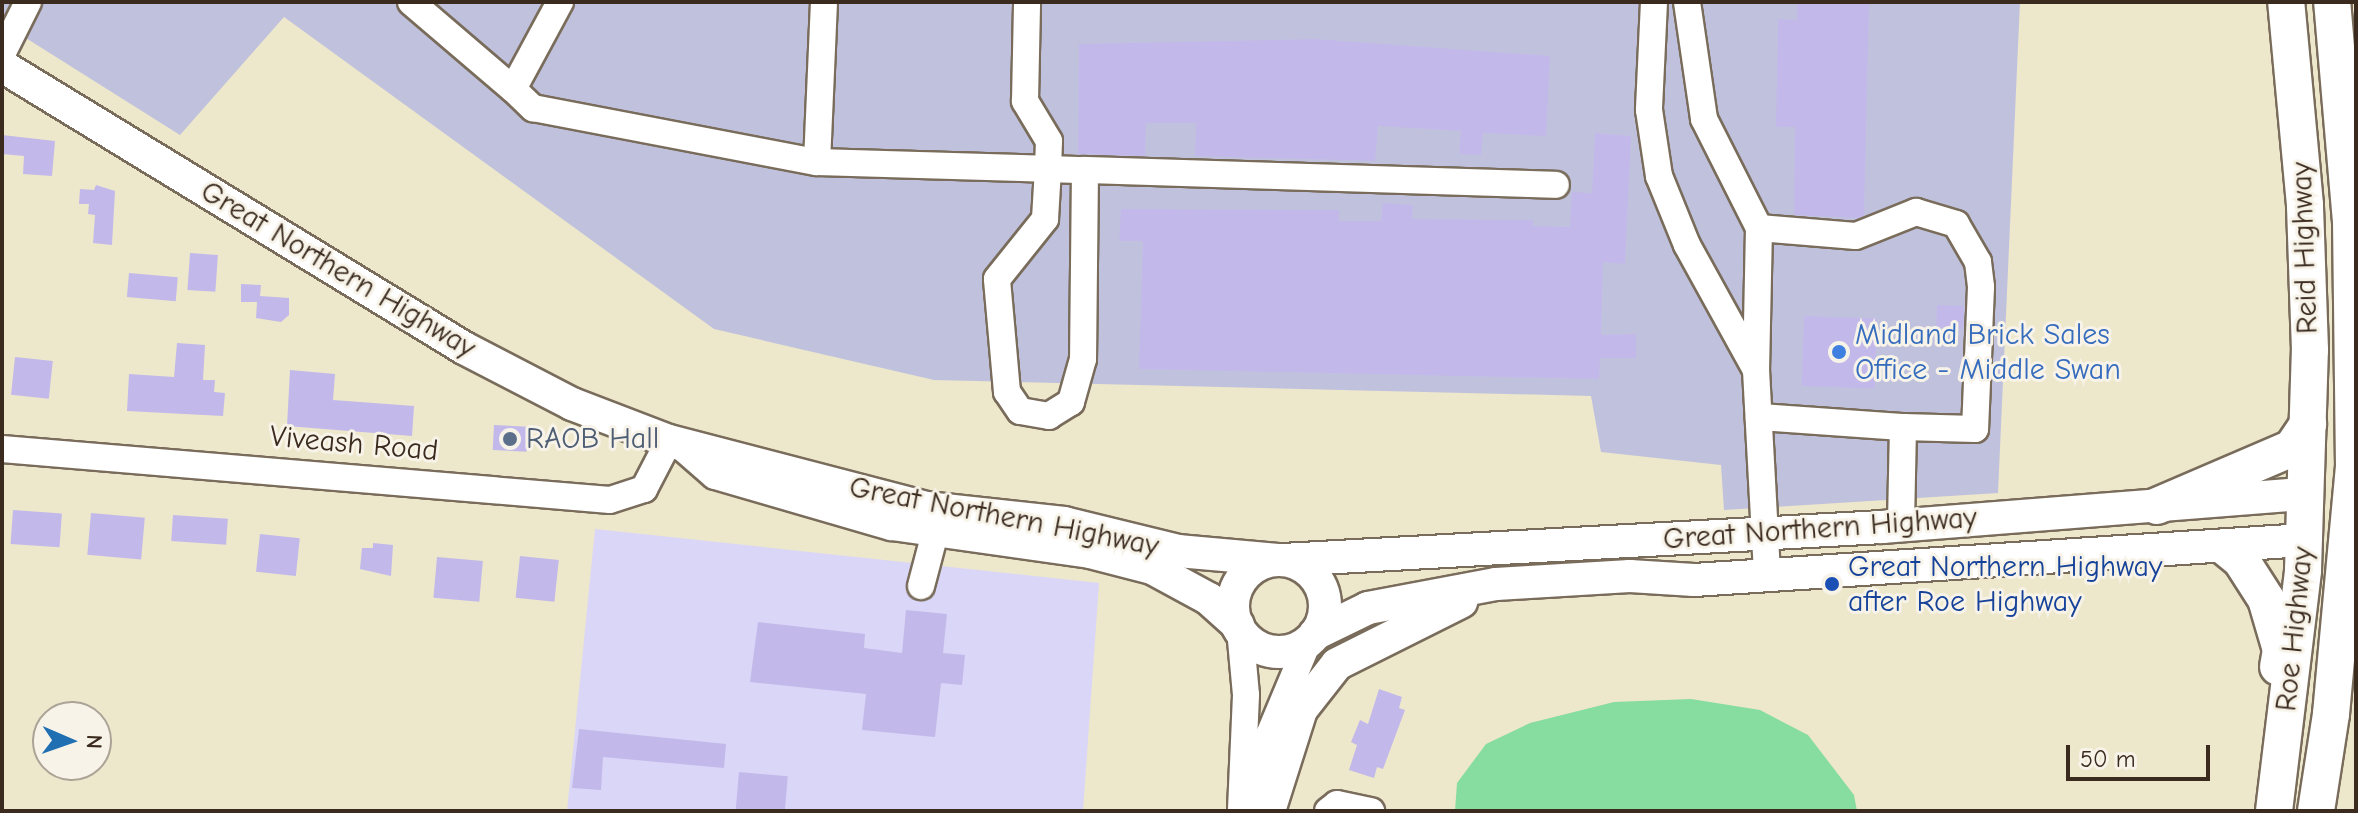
<!DOCTYPE html>
<html>
<head>
<meta charset="utf-8">
<style>
	body { margin:0 }
	#map { position:relative; width:2358px; height:813px; overflow:hidden; background:#ede7cc; font-family:"Comic Neue",sans-serif }
	div>[style] { position:absolute }
	[style*='--x'] { left:calc(var(--x)*1px); top:calc(var(--y)*1px); width:calc(var(--w)*1px); rotate:calc(var(--a)*1deg) }
	.built>* { inset:0; background:#dad6f7 }
	.industrial>* { inset:0; background:#c0c2dd }
	.green>* { inset:0; background:#87dc9f }
	.building>* { inset:0; background:#c2b9ea; transform-origin:0 0 }
	.roads { filter:drop-shadow(2px 0 #796c5b) drop-shadow(-2px 0 #796c5b) drop-shadow(0 2px #796c5b) drop-shadow(0 -2px #796c5b) }
	.minor>* { height:26px; margin:-13px; padding:0 13px; transform-origin:13px; border-radius:13px; background:#fff }
	.major>* { height:32px; margin:-16px; padding:0 16px; transform-origin:16px; border-radius:16px; background:#fff }
	.major>.ring { margin:-16px; padding:0; box-sizing:content-box; background:none; border:32px solid #fff; border-radius:50% }
	.highway>* { height:36px; margin:-18px; padding:0 18px; transform-origin:18px; border-radius:18px; background:#fff }
	.dots>* { width:22px; height:22px; translate:-50% -50%; box-sizing:border-box; border:4px solid #f7f3e8; border-radius:50% }
	span { translate:-50% -50%; white-space:nowrap; text-align:center; line-height:1.15; -webkit-text-stroke:6px #f7f3e8; paint-order:stroke }
	.street-label { font-size:30px; color:#3b2a1e }
	.shop-label { font-size:30px; color:#366cbe }
	.left { translate:0 -50%; text-align:left }
	.service-label { font-size:30px; color:#4e5e75 }
	.transit-label { font-size:30px; color:#164399 }
	.frame { position:absolute; inset:0; border:4px solid #3b2a1e; pointer-events:none }
	.north { position:absolute; left:32px; top:701px; width:80px; height:80px; box-sizing:border-box; background:#f7f3e8; border:2px solid #aca397; border-radius:50%; rotate:92deg; font-size:22px; font-weight:700; line-height:32px; text-align:center; color:#3b2a1e }
	.north::after { content:''; display:block; margin:auto; width:28px; height:36px; background:#1f6fb2; clip-path:polygon(50% 0,100% 100%,50% 72%,0 100%) }
	.scale { position:absolute; left:2066px; top:745px; width:144px; height:36px; box-sizing:border-box; border:4px solid #3b2a1e; border-top:0; padding-left:10px; font-size:24px; line-height:28px; white-space:nowrap; color:#3b2a1e; -webkit-text-stroke:6px #f7f3e8; paint-order:stroke }
</style>
</head>
<body>
<div id="map">
	<div class="built">
		<i style="clip-path:polygon(595px 529px,1099px 583px,1083px 811px,567px 811px)"></i>
	</div>
	<div class="industrial">
		<i style="clip-path:polygon(2px 2px,2020px 2px,1998px 493px,1724px 510px,1721px 465px,1601px 452px,1591px 396px,934px 380px,714px 329px,284px 17px,180px 135px,2px 23px)"></i>
	</div>
	<div class="green">
		<i style="clip-path:polygon(1691px 699px,1760px 710px,1808px 735px,1854px 795px,1857px 811px,1455px 811px,1457px 783px,1486px 744px,1530px 723px,1614px 702px)"></i>
	</div>
	<div class="building">
		<i style="clip-path:polygon(1797px 2px,1869px 2px,1864px 216px,1858px 218px,1794px 215px,1795px 127px,1776px 127px,1778px 19px,1797px 20px)"></i>
		<i style="clip-path:polygon(1315px 39px,1550px 56px,1546px 136px,1483px 133px,1481px 155px,1459px 154px,1461px 131px,1378px 126px,1375px 161px,1195px 156px,1196px 123px,1146px 123px,1145px 156px,1078px 154px,1079px 44px)"></i>
		<i style="clip-path:polygon(1595px 133px,1631px 136px,1625px 264px,1603px 262px,1601px 335px,1636px 334px,1636px 358px,1600px 358px,1599px 379px,1139px 369px,1143px 241px,1119px 241px,1121px 209px,1339px 210px,1339px 221px,1381px 221px,1383px 203px,1413px 205px,1412px 219px,1533px 220px,1533px 226px,1570px 227px,1572px 192px,1592px 193px)"></i>
		<i style="clip-path:polygon(2px 135px,55px 141px,52px 176px,23px 174px,24px 156px,2px 154px)"></i>
		<i style="clip-path:polygon(96px 185px,115px 191px,112px 245px,93px 243px,95px 215px,88px 214px,89px 204px,79px 204px,80px 189px,94px 190px)"></i>
		<i style="left:190px;top:253px;width:28px;height:37px;rotate:4deg"></i>
		<i style="left:129px;top:273px;width:49px;height:24px;rotate:5deg"></i>
		<i style="clip-path:polygon(241px 284px,261px 285px,260px 296px,289px 298px,289px 315px,281px 322px,256px 318px,257px 302px,241px 302px)"></i>
		<i style="left:1937px;top:305px;width:27px;height:23px;rotate:2deg"></i>
		<i style="left:1804px;top:316px;width:73px;height:70px;rotate:2deg"></i>
		<i style="clip-path:polygon(177px 343px,205px 345px,203px 380px,215px 380px,214px 392px,225px 393px,223px 416px,127px 411px,129px 374px,174px 377px)"></i>
		<i style="left:15px;top:357px;width:38px;height:38px;rotate:6deg"></i>
		<i style="clip-path:polygon(290px 370px,335px 374px,333px 400px,414px 406px,412px 436px,287px 426px)"></i>
		<i style="left:494px;top:425px;width:34px;height:25px;rotate:3deg"></i>
		<i style="left:13px;top:510px;width:49px;height:34px;rotate:4deg"></i>
		<i style="left:91px;top:513px;width:54px;height:42px;rotate:5deg"></i>
		<i style="left:173px;top:515px;width:55px;height:26px;rotate:4deg"></i>
		<i style="left:260px;top:534px;width:40px;height:38px;rotate:6deg"></i>
		<i style="clip-path:polygon(373px 543px,393px 545px,391px 576px,360px 569px,362px 548px,373px 548px)"></i>
		<i style="left:520px;top:556px;width:39px;height:42px;rotate:6deg"></i>
		<i style="left:437px;top:557px;width:46px;height:41px;rotate:5deg"></i>
		<i style="clip-path:polygon(906px 610px,947px 614px,943px 653px,965px 655px,962px 685px,941px 683px,935px 737px,862px 730px,866px 694px,750px 682px,758px 622px,865px 634px,864px 648px,902px 653px)"></i>
		<i style="clip-path:polygon(1379px 689px,1402px 697px,1399px 708px,1405px 710px,1383px 769px,1377px 767px,1374px 778px,1349px 770px,1357px 745px,1351px 742px,1360px 720px,1368px 724px)"></i>
		<i style="clip-path:polygon(579px 729px,726px 744px,724px 768px,603px 757px,601px 790px,572px 788px)"></i>
		<i style="left:739px;top:772px;width:49px;height:39px;rotate:5deg"></i>
	</div>
	<div class="roads">
		<div class="minor">
			<i style="--x:411;--y:2;--w:134;--a:40.5"></i>
			<i style="--x:513;--y:89;--w:99;--a:-61.6"></i>
			<i style="--x:824;--y:2;--w:160;--a:92.5"></i>
			<i style="--x:817;--y:162;--w:231;--a:1.7"></i>
			<i style="--x:1048;--y:169;--w:28;--a:-88"></i>
			<i style="--x:1049;--y:141;--w:47;--a:-121"></i>
			<i style="--x:1025;--y:101;--w:99;--a:-88.8"></i>
			<i style="--x:1654;--y:2;--w:108;--a:92.7"></i>
			<i style="--x:1649;--y:110;--w:67;--a:81.4"></i>
			<i style="--x:1659;--y:176;--w:74;--a:67.9"></i>
			<i style="--x:1687;--y:245;--w:143;--a:61.1"></i>
			<i style="--x:1687;--y:2;--w:118;--a:81.7"></i>
			<i style="--x:1704;--y:119;--w:122;--a:63.2"></i>
			<i style="--x:1759;--y:228;--w:142;--a:91.2"></i>
			<i style="--x:1756;--y:370;--w:206;--a:86.9"></i>
			<i style="--x:2;--y:54;--w:58;--a:-63.4"></i>
			<i style="--x:513;--y:89;--w:28;--a:44"></i>
			<i style="--x:533;--y:108;--w:289;--a:10.8"></i>
			<i style="--x:1085;--y:170;--w:189;--a:90.6"></i>
			<i style="--x:1083;--y:359;--w:45;--a:105.6"></i>
			<i style="--x:1071;--y:402;--w:26;--a:148"></i>
			<i style="--x:1049;--y:416;--w:29;--a:-170"></i>
			<i style="--x:1020;--y:411;--w:23;--a:-124"></i>
			<i style="--x:1007;--y:392;--w:113;--a:-95.1"></i>
			<i style="--x:997;--y:279;--w:77;--a:-51.3"></i>
			<i style="--x:1045;--y:219;--w:50;--a:-86.6"></i>
			<i style="--x:1048;--y:169;--w:37;--a:2"></i>
			<i style="--x:1085;--y:170;--w:471;--a:1.8"></i>
			<i style="--x:1759;--y:228;--w:97;--a:4.7"></i>
			<i style="--x:1856;--y:236;--w:65;--a:-21.8"></i>
			<i style="--x:1916;--y:212;--w:42;--a:16.7"></i>
			<i style="--x:1956;--y:224;--w:44;--a:59.9"></i>
			<i style="--x:1978;--y:262;--w:25;--a:83"></i>
			<i style="--x:1981;--y:287;--w:142;--a:92.4"></i>
			<i style="--x:1975;--y:429;--w:72;--a:-178.4"></i>
			<i style="--x:1759;--y:417;--w:144;--a:4"></i>
			<i style="--x:1903;--y:427;--w:98;--a:91.2"></i>
			<i style="--x:2;--y:449;--w:610;--a:4.79"></i>
			<i style="--x:610;--y:500;--w:36;--a:-18"></i>
			<i style="--x:644;--y:489;--w:54;--a:-62.5"></i>
			<i style="--x:921;--y:586;--w:74;--a:-75.2"></i>
			<i style="--x:1240;--y:629;--w:66;--a:84.8"></i>
			<i style="--x:1246;--y:695;--w:116;--a:92.5"></i>
			<i style="--x:1257;--y:809;--w:75;--a:-80.8"></i>
			<i style="--x:1269;--y:735;--w:101;--a:-67.2"></i>
			<i style="--x:1328;--y:811;--w:11;--a:-38"></i>
			<i style="--x:1337;--y:804;--w:35;--a:12"></i>
		</div>
		<div class="major">
			<i style="--x:2;--y:66;--w:541;--a:31.4"></i>
			<i style="--x:464;--y:348;--w:122;--a:27.4"></i>
			<i style="--x:572;--y:404;--w:104;--a:20.9"></i>
			<i style="--x:669;--y:441;--w:266;--a:14.6"></i>
			<i style="--x:926;--y:508;--w:139;--a:6.2"></i>
			<i style="--x:1064;--y:523;--w:117;--a:13.8"></i>
			<i style="--x:1178;--y:551;--w:100;--a:5.1"></i>
			<i style="--x:687;--y:448;--w:38;--a:41"></i>
			<i style="--x:716;--y:473;--w:183;--a:16.2"></i>
			<i style="--x:892;--y:524;--w:200;--a:8"></i>
			<i style="--x:1090;--y:552;--w:64;--a:14.5"></i>
			<i style="--x:1152;--y:568;--w:65;--a:28.5"></i>
			<i style="--x:1209;--y:599;--w:39;--a:42"></i>
			<i style="--x:1283;--y:560;--w:600;--a:-3.15"></i>
			<i style="--x:1882;--y:527;--w:424;--a:-4.5"></i>
			<i class="ring" style="left:1233px;top:560px;width:60px;height:60px"></i>
			<i style="--x:1315;--y:634;--w:59;--a:-26.1"></i>
			<i style="--x:1368;--y:608;--w:130;--a:-10.6"></i>
			<i style="--x:1496;--y:584;--w:134;--a:-3.4"></i>
			<i style="--x:1630;--y:576;--w:64;--a:3.6"></i>
			<i style="--x:1694;--y:580;--w:611;--a:-3.75"></i>
			<i style="--x:1269;--y:811;--w:106;--a:-72.4"></i>
			<i style="--x:1301;--y:710;--w:58;--a:-52"></i>
			<i style="--x:1337;--y:664;--w:139;--a:-26.6"></i>
		</div>
		<div class="highway">
			<i style="--x:2157;--y:506;--w:147;--a:-23.2"></i>
			<i style="--x:2292;--y:448;--w:29;--a:-56"></i>
			<i style="--x:2225;--y:547;--w:21;--a:39"></i>
			<i style="--x:2241;--y:560;--w:46;--a:57.3"></i>
			<i style="--x:2266;--y:599;--w:53;--a:73.6"></i>
			<i style="--x:2281;--y:650;--w:17;--a:100"></i>
			<i style="--x:2274;--y:811;--w:243;--a:-83.1"></i>
			<i style="--x:2303;--y:570;--w:220;--a:-88.2"></i>
			<i style="--x:2310;--y:350;--w:145;--a:-92"></i>
			<i style="--x:2305;--y:205;--w:204;--a:-95.3"></i>
			<i style="--x:2316;--y:811;--w:98;--a:-81.2"></i>
			<i style="--x:2331;--y:714;--w:249;--a:-84.7"></i>
			<i style="--x:2354;--y:466;--w:244;--a:-90.7"></i>
			<i style="--x:2351;--y:222;--w:221;--a:-94.9"></i>
		</div>
	</div>
	<div class="dots">
		<i style="left:1839px;top:352px;background:#3f7fe0"></i>
		<i style="left:510px;top:439px;background:#5c6f8a"></i>
		<i style="left:1832px;top:584px;background:#1a4fb4"></i>
	</div>
	<div class="street-label">
		<span style="left:2305px;top:248px;rotate:-92deg">Reid Highway</span>
		<span style="left:338px;top:270px;rotate:31deg">Great Northern Highway</span>
		<span style="left:354px;top:444px;rotate:5deg">Viveash Road</span>
		<span style="left:1004px;top:517px;rotate:11deg">Great Northern Highway</span>
		<span style="left:1820px;top:529px;rotate:-4deg">Great Northern Highway</span>
		<span style="left:2295px;top:629px;rotate:-84deg">Roe Highway</span>
	</div>
	<div class="shop-label">
		<span class="left" style="left:1855px;top:352px">Midland Brick Sales<br>Office - Middle Swan</span>
	</div>
	<div class="service-label">
		<span class="left" style="left:526px;top:439px">RAOB Hall</span>
	</div>
	<div class="transit-label">
		<span class="left" style="left:1848px;top:584px">Great Northern Highway<br>after Roe Highway</span>
	</div>
	<div class="frame"></div>
	<div class="north">N</div>
	<div class="scale">50 m</div>
</div>
</body>
</html>
